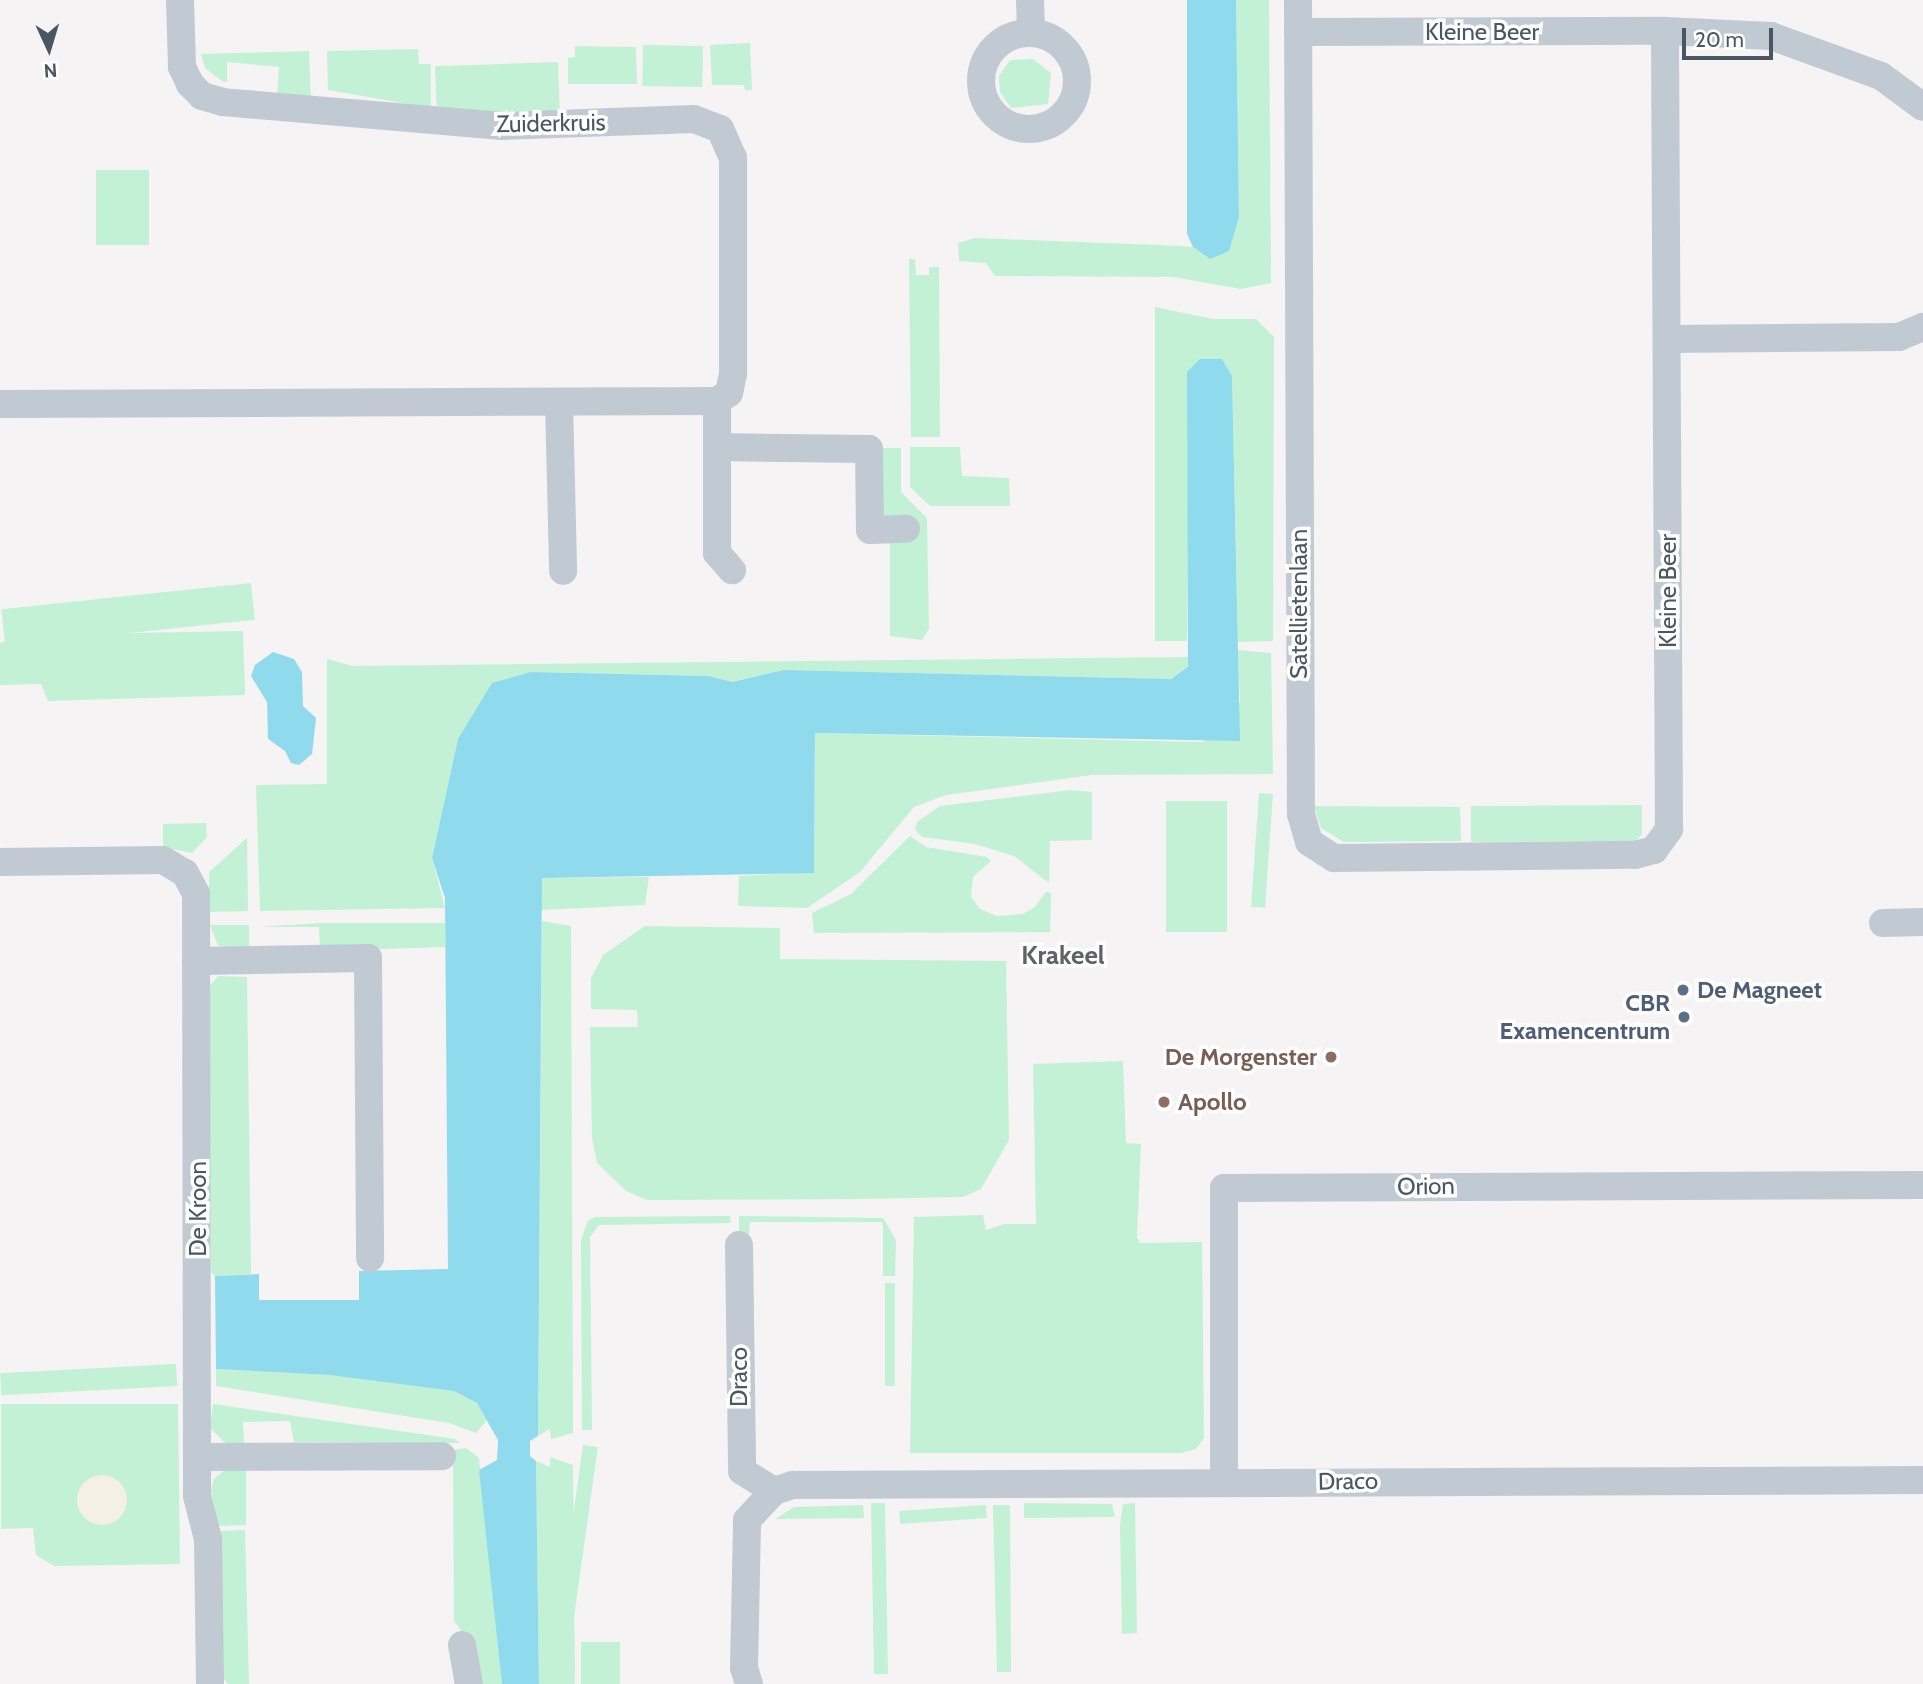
<!DOCTYPE html>
<html>
<head>
<meta charset="utf-8">
<style>
	body { margin:0 }
	#map { position:relative; width:1923px; height:1684px; overflow:hidden; background:#f5f3f3; font-family:Cabin,sans-serif }
	div>[style] { position:absolute }
	[style*='--x'] { left:calc(var(--x)*1px); top:calc(var(--y)*1px); width:calc(var(--w)*1px); rotate:calc(var(--a)*1deg) }
	.green>* { inset:0; background:#c3f1d5; transform-origin:0 0 }
	.sand>* { inset:0; background:#f5f0e5 }
	.round { border-radius:50% }
	.water>* { inset:0; background:#90daee }
	.minor>* { height:28px; margin:-14px; padding:0 14px; transform-origin:14px; border-radius:14px; background:#c1cad2 }
	.minor>.ring { margin:-14px; padding:0; box-sizing:content-box; background:none; border:28px solid #c1cad2; border-radius:50% }
	.dots>* { width:19px; height:19px; translate:-50% -50%; box-sizing:border-box; border:4px solid #fff; border-radius:50% }
	span { translate:-50% -50%; white-space:nowrap; text-align:center; line-height:1.15; -webkit-text-stroke:7px #fff; paint-order:stroke }
	.street-label { font-size:24px; color:#4a5661 }
	.service-label { font-size:24px; color:#4e5e75; font-weight:700 }
	.left { translate:0 -50%; text-align:left }
	.right { translate:-100% -50%; text-align:right }
	.education-label { font-size:24px; color:#785e54; font-weight:700 }
	.neighbourhood-label { font-size:26px; color:#5f6368; font-weight:700 }
	.north { position:absolute; left:14px; top:14px; width:70px; height:70px; -webkit-text-stroke:5px #fff; paint-order:stroke; rotate:176deg; font-size:19px; font-weight:700; line-height:28px; text-align:center; color:#4a5661 }
	.north::after { content:''; display:block; margin:auto; width:24px; height:32px; background:#4a5661; clip-path:polygon(50% 0,100% 100%,50% 72%,0 100%) }
	.scale { position:absolute; left:1682px; top:28px; width:91px; height:32px; box-sizing:border-box; border:4px solid #4a5661; border-top:0; padding-left:9px; font-size:21px; line-height:24px; white-space:nowrap; color:#4a5661; -webkit-text-stroke:5px #fff; paint-order:stroke }
</style>
</head>
<body>
<div id="map">
	<div class="green">
		<i style="clip-path:polygon(1236px 0,1269px 0,1271px 283px,1241px 289px,1173px 277px,995px 276px,986px 263px,959px 261px,958px 243px,975px 238px,1181px 246px,1193px 247px,1210px 259px,1239px 217px)"></i>
		<i style="clip-path:polygon(750px 43px,752px 90px,745px 90px,744px 85px,712px 85px,710px 45px)"></i>
		<i style="left:643px;top:45px;width:60px;height:41px;rotate:1deg"></i>
		<i style="clip-path:polygon(575px 46px,636px 47px,637px 84px,568px 84px,568px 58px,575px 57px)"></i>
		<i style="clip-path:polygon(418px 49px,419px 64px,431px 64px,431px 108px,328px 90px,327px 51px)"></i>
		<i style="clip-path:polygon(309px 51px,311px 99px,277px 96px,279px 67px,227px 62px,227px 82px,222px 81px,205px 68px,201px 54px)"></i>
		<i style="clip-path:polygon(1033px 59px,1051px 73px,1048px 104px,1011px 108px,1000px 92px,999px 76px,1010px 60px)"></i>
		<i style="left:558px;top:62px;width:53px;height:123px;rotate:88deg"></i>
		<i style="left:96px;top:170px;width:53px;height:75px"></i>
		<i style="clip-path:polygon(909px 259px,915px 259px,916px 275px,929px 275px,929px 267px,939px 267px,940px 437px,911px 437px)"></i>
		<i style="clip-path:polygon(1155px 307px,1213px 319px,1256px 319px,1274px 337px,1273px 641px,1238px 642px,1232px 376px,1222px 359px,1200px 359px,1188px 538px,1187px 641px,1155px 641px)"></i>
		<i style="clip-path:polygon(910px 447px,960px 447px,962px 476px,1009px 478px,1010px 506px,930px 506px,910px 487px)"></i>
		<i style="clip-path:polygon(877px 448px,901px 448px,901px 492px,927px 518px,929px 629px,922px 640px,890px 636px,890px 536px,889px 520px,878px 509px)"></i>
		<i style="left:251px;top:583px;width:37px;height:251px;rotate:84deg"></i>
		<i style="clip-path:polygon(243px 631px,245px 695px,48px 701px,41px 684px,0 685px,0 643px,22px 635px)"></i>
		<i style="clip-path:polygon(1238px 650px,1271px 653px,1273px 774px,1092px 775px,946px 795px,914px 807px,860px 872px,807px 908px,738px 906px,739px 876px,814px 872px,815px 733px,1203px 742px,1240px 702px)"></i>
		<i style="clip-path:polygon(1188px 657px,1188px 668px,1170px 679px,784px 670px,731px 682px,709px 676px,532px 672px,458px 739px,432px 858px,445px 908px,260px 911px,256px 785px,327px 784px,327px 659px,353px 666px)"></i>
		<i style="clip-path:polygon(1070px 790px,1092px 792px,1092px 840px,1050px 841px,1049px 883px,1014px 856px,975px 844px,922px 837px,915px 829px,917px 822px,940px 806px)"></i>
		<i style="left:1259px;top:793px;width:14px;height:114px;rotate:4deg"></i>
		<i style="left:1166px;top:801px;width:61px;height:131px"></i>
		<i style="clip-path:polygon(1642px 805px,1642px 834px,1636px 841px,1471px 842px,1471px 806px)"></i>
		<i style="clip-path:polygon(1314px 806px,1460px 807px,1461px 841px,1344px 842px,1321px 828px)"></i>
		<i style="clip-path:polygon(206px 823px,207px 837px,192px 853px,163px 847px,163px 824px)"></i>
		<i style="clip-path:polygon(910px 836px,926px 847px,987px 857px,991px 861px,973px 877px,971px 897px,980px 909px,997px 916px,1023px 914px,1035px 907px,1046px 892px,1051px 893px,1050px 932px,814px 933px,812px 913px,851px 894px)"></i>
		<i style="clip-path:polygon(247px 838px,248px 911px,209px 912px,209px 872px)"></i>
		<i style="clip-path:polygon(649px 877px,645px 905px,540px 910px,542px 878px)"></i>
		<i style="clip-path:polygon(542px 921px,571px 926px,573px 1433px,551px 1439px,550px 1429px,538px 1436px)"></i>
		<i style="clip-path:polygon(321px 923px,445px 923px,445px 947px,320px 951px,319px 927px,258px 927px)"></i>
		<i style="clip-path:polygon(210px 925px,249px 925px,249px 950px,218px 946px)"></i>
		<i style="clip-path:polygon(645px 926px,780px 928px,780px 959px,1006px 961px,1009px 1140px,981px 1189px,963px 1197px,858px 1199px,647px 1200px,626px 1191px,597px 1163px,592px 1138px,590px 1027px,638px 1027px,637px 1010px,591px 1009px,591px 978px,603px 955px)"></i>
		<i style="clip-path:polygon(218px 976px,247px 977px,251px 1274px,215px 1276px,211px 1272px,208px 988px)"></i>
		<i style="clip-path:polygon(1123px 1061px,1126px 1143px,1141px 1144px,1137px 1237px,1140px 1243px,1202px 1242px,1204px 1438px,1196px 1449px,1181px 1453px,910px 1453px,914px 1217px,983px 1215px,986px 1230px,1004px 1224px,1036px 1224px,1033px 1064px)"></i>
		<i style="clip-path:polygon(731px 1216px,730px 1223px,599px 1225px,590px 1237px,592px 1430px,582px 1430px,581px 1240px,588px 1221px,595px 1217px)"></i>
		<i style="clip-path:polygon(739px 1216px,883px 1218px,896px 1240px,895px 1276px,883px 1276px,883px 1222px,750px 1222px,749px 1234px,739px 1235px)"></i>
		<i style="left:895px;top:1283px;width:103px;height:10px;rotate:90deg"></i>
		<i style="left:176px;top:1364px;width:22px;height:176px;rotate:87deg"></i>
		<i style="clip-path:polygon(216px 1369px,331px 1375px,454px 1391px,477px 1403px,487px 1420px,476px 1433px,449px 1423px,216px 1386px)"></i>
		<i style="clip-path:polygon(1px 1404px,178px 1404px,180px 1564px,54px 1566px,36px 1555px,33px 1528px,1px 1529px)"></i>
		<i style="clip-path:polygon(213px 1404px,455px 1439px,460px 1443px,294px 1442px,290px 1421px,243px 1422px,244px 1446px,226px 1444px,210px 1428px)"></i>
		<i style="left:583px;top:1445px;width:15px;height:189px;rotate:8deg"></i>
		<i style="clip-path:polygon(466px 1448px,479px 1458px,502px 1684px,480px 1684px,467px 1638px,454px 1621px,453px 1450px)"></i>
		<i style="clip-path:polygon(550px 1457px,573px 1465px,575px 1684px,539px 1684px,536px 1461px,550px 1467px)"></i>
		<i style="clip-path:polygon(227px 1468px,246px 1468px,246px 1525px,217px 1526px,211px 1490px,214px 1479px)"></i>
		<i style="left:885px;top:1503px;width:171px;height:14px;rotate:89deg"></i>
		<i style="clip-path:polygon(1024px 1503px,1112px 1504px,1115px 1517px,1024px 1518px)"></i>
		<i style="clip-path:polygon(1135px 1503px,1137px 1633px,1122px 1634px,1120px 1526px,1123px 1504px)"></i>
		<i style="clip-path:polygon(863px 1505px,864px 1518px,775px 1519px,794px 1507px)"></i>
		<i style="left:986px;top:1505px;width:13px;height:87px;rotate:86deg"></i>
		<i style="clip-path:polygon(993px 1505px,1010px 1505px,1011px 1672px,997px 1672px)"></i>
		<i style="clip-path:polygon(245px 1530px,249px 1684px,228px 1684px,223px 1678px,220px 1531px)"></i>
		<i style="left:620px;top:1642px;width:42px;height:39px;rotate:90deg"></i>
	</div>
	<div class="sand">
		<i class="round" style="left:77px;top:1475px;width:50px;height:50px"></i>
	</div>
	<div class="water">
		<i style="clip-path:polygon(1187px 0,1236px 0,1239px 217px,1229px 251px,1210px 259px,1193px 247px,1187px 234px)"></i>
		<i style="clip-path:polygon(1200px 359px,1222px 359px,1232px 376px,1240px 741px,815px 733px,814px 873px,542px 878px,538px 1436px,530px 1441px,530px 1456px,536px 1461px,539px 1684px,502px 1684px,479px 1470px,497px 1460px,498px 1440px,477px 1403px,454px 1391px,329px 1375px,216px 1369px,215px 1276px,259px 1274px,259px 1300px,359px 1300px,359px 1271px,448px 1269px,445px 898px,432px 858px,458px 739px,492px 683px,531px 672px,709px 676px,732px 682px,784px 670px,1171px 679px,1188px 667px,1187px 372px)"></i>
		<i style="clip-path:polygon(273px 652px,294px 659px,302px 672px,303px 706px,316px 718px,312px 754px,299px 765px,291px 763px,285px 751px,268px 739px,267px 702px,251px 676px,255px 665px)"></i>
	</div>
	<div class="minor">
		<i style="--x:1030;--y:0;--w:33;--a:88"></i>
		<i style="--x:1298;--y:0;--w:814;--a:89.79"></i>
		<i style="--x:1301;--y:814;--w:29;--a:74"></i>
		<i style="--x:1309;--y:842;--w:30;--a:33"></i>
		<i style="--x:1334;--y:858;--w:301;--a:-0.6"></i>
		<i style="--x:1635;--y:855;--w:20;--a:-15"></i>
		<i style="--x:1654;--y:850;--w:26;--a:-54"></i>
		<i style="--x:1669;--y:829;--w:798;--a:-90.29"></i>
		<i style="--x:1298;--y:32;--w:367;--a:-0.2"></i>
		<i style="--x:1665;--y:31;--w:106;--a:2.7"></i>
		<i style="--x:1771;--y:36;--w:117;--a:20"></i>
		<i style="--x:1881;--y:76;--w:52;--a:36.4"></i>
		<i class="ring" style="left:981px;top:33px;width:68px;height:68px"></i>
		<i style="--x:1667;--y:339;--w:232;--a:-0.5"></i>
		<i style="--x:1899;--y:337;--w:26;--a:-23"></i>
		<i style="--x:717;--y:401;--w:152;--a:90"></i>
		<i style="--x:717;--y:553;--w:23;--a:49"></i>
		<i style="--x:559;--y:402;--w:169;--a:88.6"></i>
		<i style="--x:0;--y:404;--w:717;--a:-0.24"></i>
		<i style="--x:717;--y:401;--w:14;--a:-34"></i>
		<i style="--x:729;--y:393;--w:19;--a:-78"></i>
		<i style="--x:733;--y:374;--w:216;--a:-90"></i>
		<i style="--x:733;--y:158;--w:32;--a:-114"></i>
		<i style="--x:720;--y:129;--w:28;--a:-159"></i>
		<i style="--x:694;--y:119;--w:192;--a:177.9"></i>
		<i style="--x:502;--y:126;--w:280;--a:-175.1"></i>
		<i style="--x:223;--y:102;--w:22;--a:-164"></i>
		<i style="--x:202;--y:96;--w:17;--a:-135"></i>
		<i style="--x:190;--y:84;--w:19;--a:-115"></i>
		<i style="--x:182;--y:67;--w:67;--a:-91.7"></i>
		<i style="--x:717;--y:447;--w:152;--a:0.8"></i>
		<i style="--x:869;--y:449;--w:81;--a:89.3"></i>
		<i style="--x:870;--y:530;--w:36;--a:-2"></i>
		<i style="--x:0;--y:862;--w:163;--a:-0.7"></i>
		<i style="--x:163;--y:860;--w:26;--a:31"></i>
		<i style="--x:185;--y:873;--w:24;--a:62"></i>
		<i style="--x:196;--y:894;--w:602;--a:89.9"></i>
		<i style="--x:197;--y:1496;--w:44;--a:75.7"></i>
		<i style="--x:208;--y:1539;--w:145;--a:89.2"></i>
		<i style="--x:1883;--y:923;--w:40;--a:-1.4"></i>
		<i style="--x:196;--y:961;--w:172;--a:-1"></i>
		<i style="--x:368;--y:958;--w:300;--a:89.6"></i>
		<i style="--x:739;--y:1245;--w:226;--a:89.2"></i>
		<i style="--x:742;--y:1471;--w:38;--a:32"></i>
		<i style="--x:198;--y:1457;--w:244;--a:-0.2"></i>
		<i style="--x:1224;--y:1482;--w:294;--a:-90"></i>
		<i style="--x:1224;--y:1188;--w:699;--a:-0.25"></i>
		<i style="--x:462;--y:1645;--w:40;--a:80"></i>
		<i style="--x:749;--y:1684;--w:17;--a:-107"></i>
		<i style="--x:744;--y:1668;--w:148;--a:-88.8"></i>
		<i style="--x:747;--y:1520;--w:40;--a:-47"></i>
		<i style="--x:774;--y:1491;--w:20;--a:-18"></i>
		<i style="--x:793;--y:1485;--w:1130;--a:-0.25"></i>
	</div>
	<div class="dots">
		<i style="left:1683px;top:990px;background:#5c6f8a"></i>
		<i style="left:1684px;top:1017px;background:#5c6f8a"></i>
		<i style="left:1331px;top:1057px;background:#8d6e63"></i>
		<i style="left:1164px;top:1102px;background:#8d6e63"></i>
	</div>
	<div class="street-label">
		<span style="left:1482px;top:32px">Kleine Beer</span>
		<span style="left:551px;top:123px;rotate:-1deg">Zuiderkruis</span>
		<span style="left:1668px;top:591px;rotate:-90deg">Kleine Beer</span>
		<span style="left:1299px;top:604px;rotate:-90deg">Satellietenlaan</span>
		<span style="left:1426px;top:1186px;rotate:-1deg">Orion</span>
		<span style="left:198px;top:1209px;rotate:-90deg">De Kroon</span>
		<span style="left:739px;top:1377px;rotate:-90deg">Draco</span>
		<span style="left:1348px;top:1481px;rotate:-1deg">Draco</span>
	</div>
	<div class="service-label">
		<span class="left" style="left:1697px;top:990px">De Magneet</span>
		<span class="right" style="left:1670px;top:1017px">CBR<br>Examencentrum</span>
	</div>
	<div class="education-label">
		<span class="right" style="left:1317px;top:1057px">De Morgenster</span>
		<span class="left" style="left:1178px;top:1102px">Apollo</span>
	</div>
	<div class="neighbourhood-label">
		<span style="left:1063px;top:956px">Krakeel</span>
	</div>
	<div class="north">N</div>
	<div class="scale">20 m</div>
</div>
</body>
</html>
